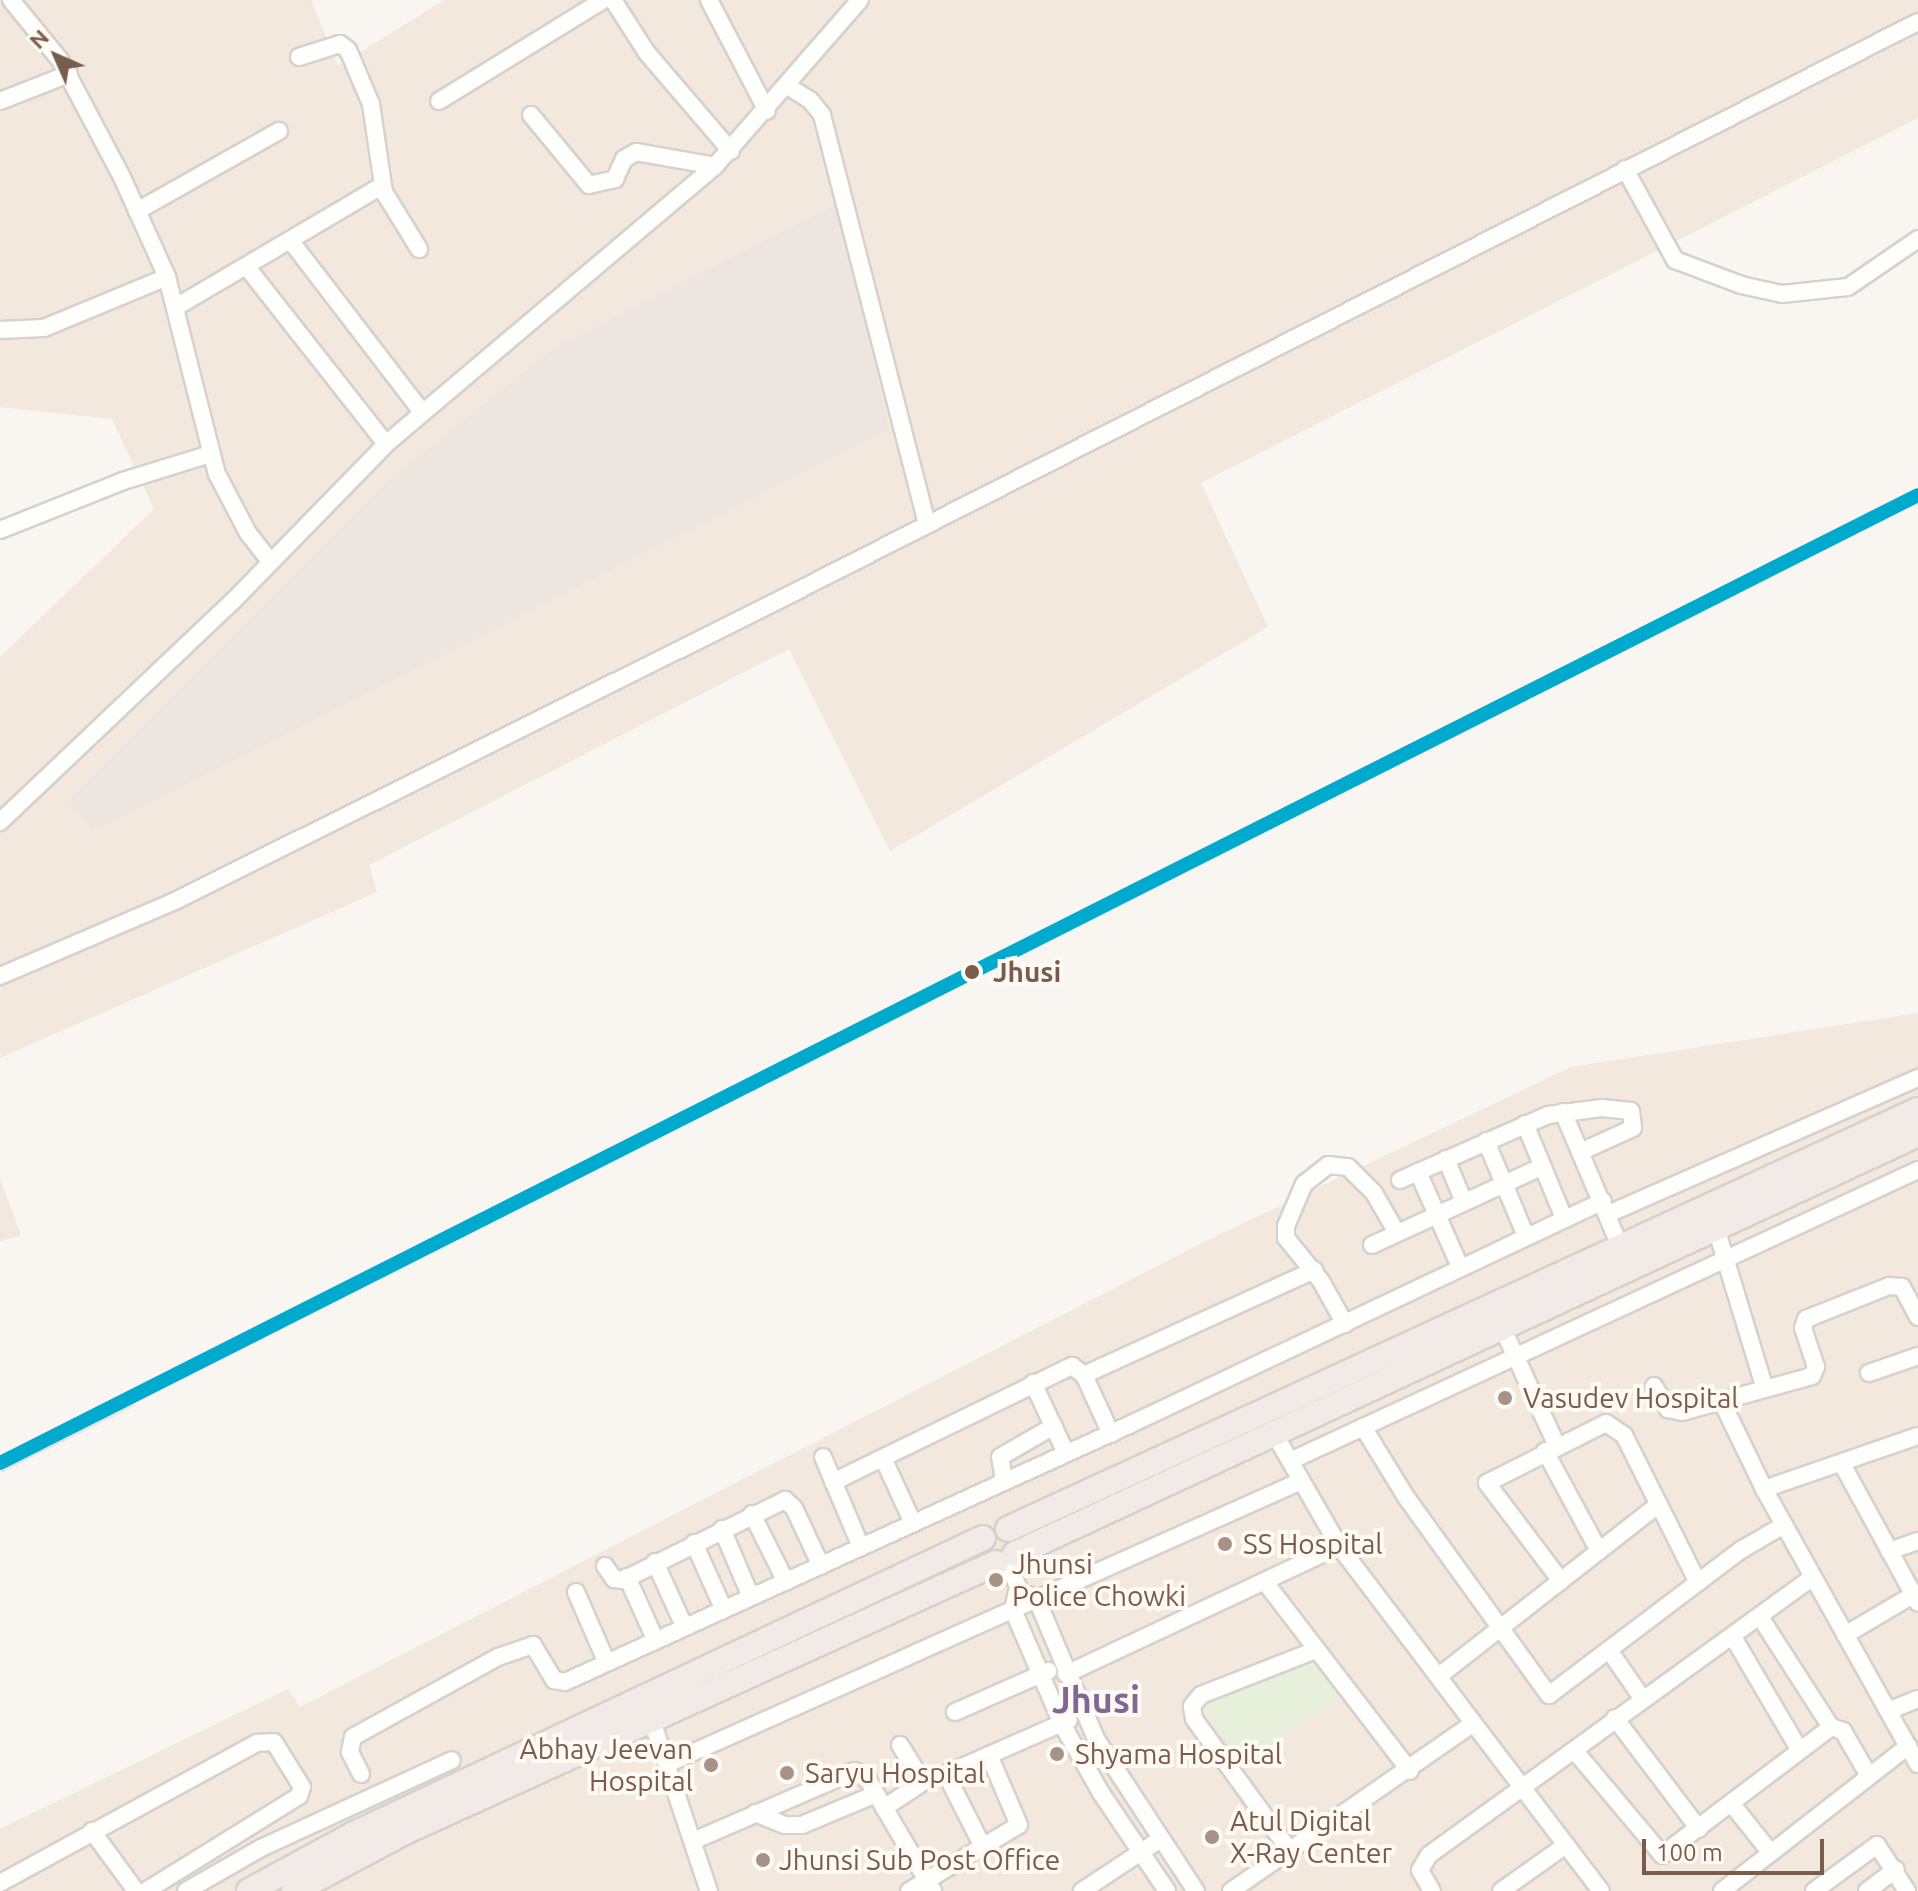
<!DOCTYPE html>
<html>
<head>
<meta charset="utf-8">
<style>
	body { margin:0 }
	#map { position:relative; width:1918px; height:1891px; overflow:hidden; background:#f9f5f0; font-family:Ubuntu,sans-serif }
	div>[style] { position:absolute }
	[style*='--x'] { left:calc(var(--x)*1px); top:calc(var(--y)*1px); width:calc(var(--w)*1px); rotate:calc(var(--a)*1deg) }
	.residential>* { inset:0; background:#f2e8de }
	.industrial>* { inset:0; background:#ede5e0 }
	.green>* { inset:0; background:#e7f0db }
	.roads { filter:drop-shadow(2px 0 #d7d1cb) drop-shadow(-2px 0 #d7d1cb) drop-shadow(0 2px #d7d1cb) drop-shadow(0 -2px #d7d1cb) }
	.minor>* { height:16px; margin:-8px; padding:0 8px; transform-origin:8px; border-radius:8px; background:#fefefd }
	.highway>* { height:24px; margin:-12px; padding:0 12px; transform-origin:12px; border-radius:12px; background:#f2eae7 }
	.rail>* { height:7px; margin-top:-3.5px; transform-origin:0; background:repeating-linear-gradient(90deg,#fffaf3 0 12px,#e6e3e7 0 24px); box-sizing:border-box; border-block:2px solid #e6e3e7 }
	.rail-1>* { height:14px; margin:-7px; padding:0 7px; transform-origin:7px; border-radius:7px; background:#00a9ce }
	.dots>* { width:22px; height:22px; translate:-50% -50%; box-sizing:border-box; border:4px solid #fffaf3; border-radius:50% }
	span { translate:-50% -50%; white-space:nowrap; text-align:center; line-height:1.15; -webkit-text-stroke:8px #fffaf3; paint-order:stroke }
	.stop-label { font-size:28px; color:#7a5c4d; font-weight:700 }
	.left { translate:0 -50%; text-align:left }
	.poi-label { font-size:28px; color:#7a5c4d }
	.right { translate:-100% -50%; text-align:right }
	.district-label { font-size:36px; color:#846695; font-weight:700 }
	.north { position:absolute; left:16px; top:16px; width:80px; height:80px; -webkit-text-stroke:6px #fffaf3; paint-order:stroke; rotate:315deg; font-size:22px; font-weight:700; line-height:32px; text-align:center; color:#7a5c4d }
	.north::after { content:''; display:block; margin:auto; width:28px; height:36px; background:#7a5c4d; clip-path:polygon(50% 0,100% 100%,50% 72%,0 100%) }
	.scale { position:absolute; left:1642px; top:1839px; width:182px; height:36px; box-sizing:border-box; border:4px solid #7a5c4d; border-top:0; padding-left:10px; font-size:24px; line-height:28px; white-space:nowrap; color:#7a5c4d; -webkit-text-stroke:6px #fffaf3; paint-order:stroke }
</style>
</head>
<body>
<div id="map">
	<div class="residential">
		<i style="clip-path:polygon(0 0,311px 0,338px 66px,444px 0,1918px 0,1918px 118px,1201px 483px,1268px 627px,890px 851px,789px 649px,369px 865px,377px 892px,0 1058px,0 657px,154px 509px,112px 419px,0 407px)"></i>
		<i style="clip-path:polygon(1918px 1013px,1918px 1891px,0 1891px,0 1829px,288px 1689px,300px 1707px,1208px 1240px,1571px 1067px)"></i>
		<i style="clip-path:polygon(0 1178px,21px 1236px,0 1241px)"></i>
	</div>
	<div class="industrial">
		<i style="clip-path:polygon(837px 204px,889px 429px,92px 832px,69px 800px,386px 483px,553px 349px)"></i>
	</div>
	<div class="green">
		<i style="clip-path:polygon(1313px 1654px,1341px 1696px,1240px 1764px,1202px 1707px,1251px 1674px)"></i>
	</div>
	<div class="roads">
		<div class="minor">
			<i style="--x:11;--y:0;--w:77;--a:50.8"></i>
			<i style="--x:60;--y:60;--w:130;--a:62.1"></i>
			<i style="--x:121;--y:175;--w:112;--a:65.7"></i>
			<i style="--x:167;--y:277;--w:203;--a:75.8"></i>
			<i style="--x:217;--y:474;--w:67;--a:62.3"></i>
			<i style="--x:248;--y:533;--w:37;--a:52"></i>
			<i style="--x:613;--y:0;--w:63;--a:57.3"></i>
			<i style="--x:647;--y:53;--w:129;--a:49.4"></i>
			<i style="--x:709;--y:0;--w:125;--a:62.4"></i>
			<i style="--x:299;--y:57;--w:43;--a:-17.6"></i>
			<i style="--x:340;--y:44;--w:10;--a:37"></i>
			<i style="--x:348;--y:50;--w:59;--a:66.9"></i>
			<i style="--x:371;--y:104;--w:89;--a:81.6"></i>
			<i style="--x:789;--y:87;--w:25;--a:32"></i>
			<i style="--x:810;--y:100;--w:19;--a:51"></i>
			<i style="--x:822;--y:115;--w:422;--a:75.6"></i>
			<i style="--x:0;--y:101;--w:74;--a:-21.4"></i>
			<i style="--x:439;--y:101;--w:193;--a:-31.6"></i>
			<i style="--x:531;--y:115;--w:91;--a:50.4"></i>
			<i style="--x:589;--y:185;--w:27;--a:-13"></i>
			<i style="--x:615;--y:179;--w:22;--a:-66"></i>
			<i style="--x:624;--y:159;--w:14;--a:-30"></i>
			<i style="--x:636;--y:152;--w:80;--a:10"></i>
			<i style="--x:1625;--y:169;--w:104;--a:61.2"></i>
			<i style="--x:1675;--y:260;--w:71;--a:20.7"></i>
			<i style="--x:1741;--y:285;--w:42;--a:12.4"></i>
			<i style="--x:1782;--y:294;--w:66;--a:-6.1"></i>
			<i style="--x:1848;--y:287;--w:85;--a:-34.4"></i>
			<i style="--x:137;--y:211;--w:163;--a:-29.4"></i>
			<i style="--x:290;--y:240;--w:217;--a:52.5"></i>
			<i style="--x:246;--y:266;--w:226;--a:51.8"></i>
			<i style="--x:176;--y:307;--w:232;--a:-30.5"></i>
			<i style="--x:376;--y:189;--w:9;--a:21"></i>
			<i style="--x:384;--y:192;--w:67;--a:58.4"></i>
			<i style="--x:0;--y:330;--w:44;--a:-2.6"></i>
			<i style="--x:44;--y:328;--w:133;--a:-22.5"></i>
			<i style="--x:0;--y:530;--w:132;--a:-21.7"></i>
			<i style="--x:123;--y:481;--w:91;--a:-17.2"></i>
			<i style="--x:0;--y:822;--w:321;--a:-43.5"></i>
			<i style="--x:233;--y:601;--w:219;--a:-45.7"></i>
			<i style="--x:386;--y:444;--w:431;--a:-40.2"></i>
			<i style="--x:715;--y:166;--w:220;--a:-48.9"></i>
			<i style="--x:0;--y:976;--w:190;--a:-23.2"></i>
			<i style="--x:175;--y:901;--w:675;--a:-26.49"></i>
			<i style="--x:779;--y:600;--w:1277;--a:-26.91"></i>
			<i style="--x:1563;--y:1112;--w:151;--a:67"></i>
			<i style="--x:1525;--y:1124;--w:102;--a:67.5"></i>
			<i style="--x:1486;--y:1141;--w:103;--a:67.2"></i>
			<i style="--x:1446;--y:1159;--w:47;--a:67.3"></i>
			<i style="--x:1418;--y:1172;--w:104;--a:66.1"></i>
			<i style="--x:1400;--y:1180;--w:162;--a:-23.7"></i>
			<i style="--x:1548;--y:1115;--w:54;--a:-7.4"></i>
			<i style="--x:1602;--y:1108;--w:29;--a:6"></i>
			<i style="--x:1631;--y:1111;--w:17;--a:83"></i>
			<i style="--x:1633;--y:1128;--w:58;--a:155.6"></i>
			<i style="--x:1608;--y:1214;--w:339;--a:-23.7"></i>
			<i style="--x:1716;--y:1228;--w:168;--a:73.1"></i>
			<i style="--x:1372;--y:1245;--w:188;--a:-24.8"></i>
			<i style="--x:1345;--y:1324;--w:49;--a:-119.2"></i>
			<i style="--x:1321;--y:1281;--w:55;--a:-129.1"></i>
			<i style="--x:1286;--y:1238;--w:12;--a:-90"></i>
			<i style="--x:1286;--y:1226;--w:46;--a:-66.8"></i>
			<i style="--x:1304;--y:1184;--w:31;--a:-38"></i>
			<i style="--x:1328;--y:1165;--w:20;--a:6"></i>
			<i style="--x:1348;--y:1167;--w:37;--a:45"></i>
			<i style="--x:1374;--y:1193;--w:46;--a:60.1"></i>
			<i style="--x:1502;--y:1327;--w:131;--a:65.2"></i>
			<i style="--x:1869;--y:1373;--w:52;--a:-19.1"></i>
			<i style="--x:1084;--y:1375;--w:253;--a:-24.5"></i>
			<i style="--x:1033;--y:1383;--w:77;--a:64.8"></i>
			<i style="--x:1654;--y:1386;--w:27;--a:59"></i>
			<i style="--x:1668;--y:1409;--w:14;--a:12"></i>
			<i style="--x:1682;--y:1412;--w:135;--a:-15.5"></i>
			<i style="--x:1812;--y:1376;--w:10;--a:-66"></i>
			<i style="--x:1816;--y:1367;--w:41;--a:-108.4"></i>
			<i style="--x:1803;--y:1328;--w:9;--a:-72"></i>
			<i style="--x:1806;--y:1319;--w:89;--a:-21.7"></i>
			<i style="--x:1889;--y:1286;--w:13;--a:4"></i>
			<i style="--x:1902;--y:1287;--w:34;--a:62"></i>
			<i style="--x:1722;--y:1402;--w:97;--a:64.2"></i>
			<i style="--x:1764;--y:1489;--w:315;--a:60.8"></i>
			<i style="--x:1363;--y:1427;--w:82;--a:58.4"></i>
			<i style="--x:1406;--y:1497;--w:244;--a:54.2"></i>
			<i style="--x:1549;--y:1695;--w:241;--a:-37.1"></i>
			<i style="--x:1741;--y:1550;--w:50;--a:-30.2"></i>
			<i style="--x:1274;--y:1433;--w:130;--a:60.1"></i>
			<i style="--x:1339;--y:1546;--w:433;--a:52.8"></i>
			<i style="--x:1545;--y:1451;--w:114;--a:61.6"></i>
			<i style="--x:823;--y:1457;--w:98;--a:67.1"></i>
			<i style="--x:883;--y:1458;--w:72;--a:65.2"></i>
			<i style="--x:1290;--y:1461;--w:692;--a:-24.86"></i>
			<i style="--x:1842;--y:1464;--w:158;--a:61.3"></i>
			<i style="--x:1004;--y:1481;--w:24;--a:-99"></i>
			<i style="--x:1000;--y:1457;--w:62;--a:-29.9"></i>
			<i style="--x:833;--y:1482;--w:266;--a:-25.9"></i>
			<i style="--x:1072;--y:1366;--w:15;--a:37"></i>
			<i style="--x:1084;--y:1375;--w:65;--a:65.4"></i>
			<i style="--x:1764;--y:1489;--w:163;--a:-19"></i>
			<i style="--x:752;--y:1514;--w:76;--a:63.4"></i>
			<i style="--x:722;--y:1529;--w:74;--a:66.9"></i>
			<i style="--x:694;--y:1543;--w:73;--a:65.9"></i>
			<i style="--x:1889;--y:1551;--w:31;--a:-19"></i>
			<i style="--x:655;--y:1562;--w:72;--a:65.6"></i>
			<i style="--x:1008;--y:1562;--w:27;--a:68"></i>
			<i style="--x:1018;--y:1587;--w:24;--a:102"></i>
			<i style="--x:1013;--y:1610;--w:124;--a:66.7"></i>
			<i style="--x:1062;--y:1724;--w:79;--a:60.5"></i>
			<i style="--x:1101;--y:1793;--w:118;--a:56"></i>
			<i style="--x:605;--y:1566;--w:16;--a:55"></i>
			<i style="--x:614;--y:1579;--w:9;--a:6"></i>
			<i style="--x:623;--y:1580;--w:181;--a:-26.3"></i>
			<i style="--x:785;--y:1500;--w:12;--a:42"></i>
			<i style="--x:794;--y:1508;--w:64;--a:65"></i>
			<i style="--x:627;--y:1577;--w:70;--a:65.6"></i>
			<i style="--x:1561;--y:1581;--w:123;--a:-127.1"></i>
			<i style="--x:1487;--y:1483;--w:133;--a:-26.8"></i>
			<i style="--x:1606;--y:1423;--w:22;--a:34"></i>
			<i style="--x:1624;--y:1435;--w:165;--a:63.4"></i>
			<i style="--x:1265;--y:1582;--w:238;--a:52.5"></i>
			<i style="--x:576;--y:1592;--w:77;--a:66.4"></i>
			<i style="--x:1029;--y:1595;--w:9;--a:32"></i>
			<i style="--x:1037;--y:1600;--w:151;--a:67"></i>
			<i style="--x:1096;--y:1739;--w:182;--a:56.7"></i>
			<i style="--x:1760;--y:1617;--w:131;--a:57.2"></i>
			<i style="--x:1845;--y:1635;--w:79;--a:-30.5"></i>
			<i style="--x:1733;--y:1637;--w:130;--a:59.5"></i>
			<i style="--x:1609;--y:1650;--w:58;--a:55.5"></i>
			<i style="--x:1066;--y:1674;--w:302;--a:-25.1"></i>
			<i style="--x:1439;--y:1676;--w:279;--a:-38"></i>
			<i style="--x:1888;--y:1711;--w:32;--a:-22"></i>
			<i style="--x:955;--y:1712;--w:102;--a:-23.8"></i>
			<i style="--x:1615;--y:1718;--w:139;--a:52.9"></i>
			<i style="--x:652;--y:1721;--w:179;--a:71.5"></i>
			<i style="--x:900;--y:1745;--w:39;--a:58"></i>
			<i style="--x:921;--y:1778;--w:25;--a:-9"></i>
			<i style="--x:1574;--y:1750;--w:137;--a:50"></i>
			<i style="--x:1662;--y:1855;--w:212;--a:-37.1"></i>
			<i style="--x:1831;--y:1727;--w:13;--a:18"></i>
			<i style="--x:1843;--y:1731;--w:52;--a:60"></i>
			<i style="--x:667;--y:1764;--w:694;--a:-24.05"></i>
			<i style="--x:361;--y:1774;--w:25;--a:-117"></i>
			<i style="--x:350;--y:1752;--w:15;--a:-79"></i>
			<i style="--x:353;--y:1737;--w:166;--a:-28.9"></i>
			<i style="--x:498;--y:1657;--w:37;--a:-19"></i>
			<i style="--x:533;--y:1645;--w:41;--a:59"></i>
			<i style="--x:554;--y:1680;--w:11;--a:10"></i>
			<i style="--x:565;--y:1682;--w:620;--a:-24.5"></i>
			<i style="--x:1129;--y:1425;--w:524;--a:-25.29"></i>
			<i style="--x:1731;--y:1803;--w:63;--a:51.5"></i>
			<i style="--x:884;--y:1808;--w:50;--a:-33.7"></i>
			<i style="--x:755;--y:1813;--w:32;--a:22"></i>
			<i style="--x:785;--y:1825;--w:17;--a:0"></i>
			<i style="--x:802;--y:1825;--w:80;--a:-22.7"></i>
			<i style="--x:92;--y:1831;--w:74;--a:53.7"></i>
			<i style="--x:693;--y:1841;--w:176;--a:-23.4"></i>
			<i style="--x:855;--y:1771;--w:16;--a:35"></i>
			<i style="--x:868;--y:1780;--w:129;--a:59.6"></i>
			<i style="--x:984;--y:1849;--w:84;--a:-116.9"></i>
			<i style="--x:946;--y:1774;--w:134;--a:-23.7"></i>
			<i style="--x:1290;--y:1851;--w:163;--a:-126"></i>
			<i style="--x:1194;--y:1719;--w:13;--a:-99"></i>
			<i style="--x:1192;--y:1706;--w:14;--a:-51"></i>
			<i style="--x:1201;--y:1695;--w:123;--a:-21.4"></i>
			<i style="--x:0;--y:1883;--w:293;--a:-28.6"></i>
			<i style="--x:257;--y:1743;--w:17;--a:-3"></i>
			<i style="--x:274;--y:1742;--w:53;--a:58.1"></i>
			<i style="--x:302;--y:1787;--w:9;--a:108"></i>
			<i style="--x:299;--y:1796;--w:180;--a:148.2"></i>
			<i style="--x:186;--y:1891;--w:86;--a:-29.8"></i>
			<i style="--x:261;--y:1848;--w:210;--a:-24.7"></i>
			<i style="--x:909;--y:1891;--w:128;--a:-31"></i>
			<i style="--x:1019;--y:1825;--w:76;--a:-113.2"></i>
			<i style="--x:1082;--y:1891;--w:92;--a:-33.5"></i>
			<i style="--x:1231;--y:1891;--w:295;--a:-34.7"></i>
			<i style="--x:1432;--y:1891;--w:24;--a:-120"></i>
			<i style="--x:1420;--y:1870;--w:17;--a:-59"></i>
			<i style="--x:1429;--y:1855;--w:474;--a:-35.9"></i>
			<i style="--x:1501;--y:1891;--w:80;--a:-35.3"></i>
			<i style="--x:1722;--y:1891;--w:236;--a:-37.9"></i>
			<i style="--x:1814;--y:1891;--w:78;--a:-36.1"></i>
			<i style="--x:1877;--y:1845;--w:55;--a:56.9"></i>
			<i style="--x:1867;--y:1891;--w:36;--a:-37"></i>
		</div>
		<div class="highway">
			<i style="--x:1008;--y:1529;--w:1002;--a:-24.72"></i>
			<i style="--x:1015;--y:1554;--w:996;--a:-24.94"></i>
			<i style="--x:249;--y:1891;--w:119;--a:-28.5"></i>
			<i style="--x:354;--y:1834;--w:695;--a:-25.2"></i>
			<i style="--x:294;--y:1891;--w:128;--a:-28"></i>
			<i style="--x:407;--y:1831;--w:647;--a:-24.47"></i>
		</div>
	</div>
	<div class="rail">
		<i style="--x:0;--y:1469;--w:149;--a:-26.7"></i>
	</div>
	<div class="rail-1">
		<i style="--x:0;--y:1463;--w:2148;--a:-26.78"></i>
	</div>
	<div class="dots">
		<i style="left:972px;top:972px;background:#7a5c4d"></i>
		<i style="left:1505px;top:1398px;background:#a69286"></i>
		<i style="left:1225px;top:1544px;background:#a69286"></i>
		<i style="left:996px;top:1580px;background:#a69286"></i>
		<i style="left:1057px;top:1754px;background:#a69286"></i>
		<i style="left:711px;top:1765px;background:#a69286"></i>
		<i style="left:787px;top:1773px;background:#a69286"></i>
		<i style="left:1212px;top:1837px;background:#a69286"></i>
		<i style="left:763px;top:1860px;background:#a69286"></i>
	</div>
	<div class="stop-label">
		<span class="left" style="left:993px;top:972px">Jhusi</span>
	</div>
	<div class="poi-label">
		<span class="left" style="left:1523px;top:1398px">Vasudev Hospital</span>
		<span class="left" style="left:1243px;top:1544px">SS Hospital</span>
		<span class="left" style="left:1012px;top:1580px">Jhunsi<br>Police Chowki</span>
		<span class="right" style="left:693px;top:1765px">Abhay Jeevan<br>Hospital</span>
		<span class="left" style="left:1075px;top:1754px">Shyama Hospital</span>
		<span class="left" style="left:805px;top:1773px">Saryu Hospital</span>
		<span class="left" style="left:1230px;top:1837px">Atul Digital<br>X-Ray Center</span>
		<span class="left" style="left:779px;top:1860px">Jhunsi Sub Post Office</span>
	</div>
	<div class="district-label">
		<span style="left:1096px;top:1700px">Jhusi</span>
	</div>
	<div class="north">N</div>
	<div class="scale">100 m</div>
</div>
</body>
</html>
